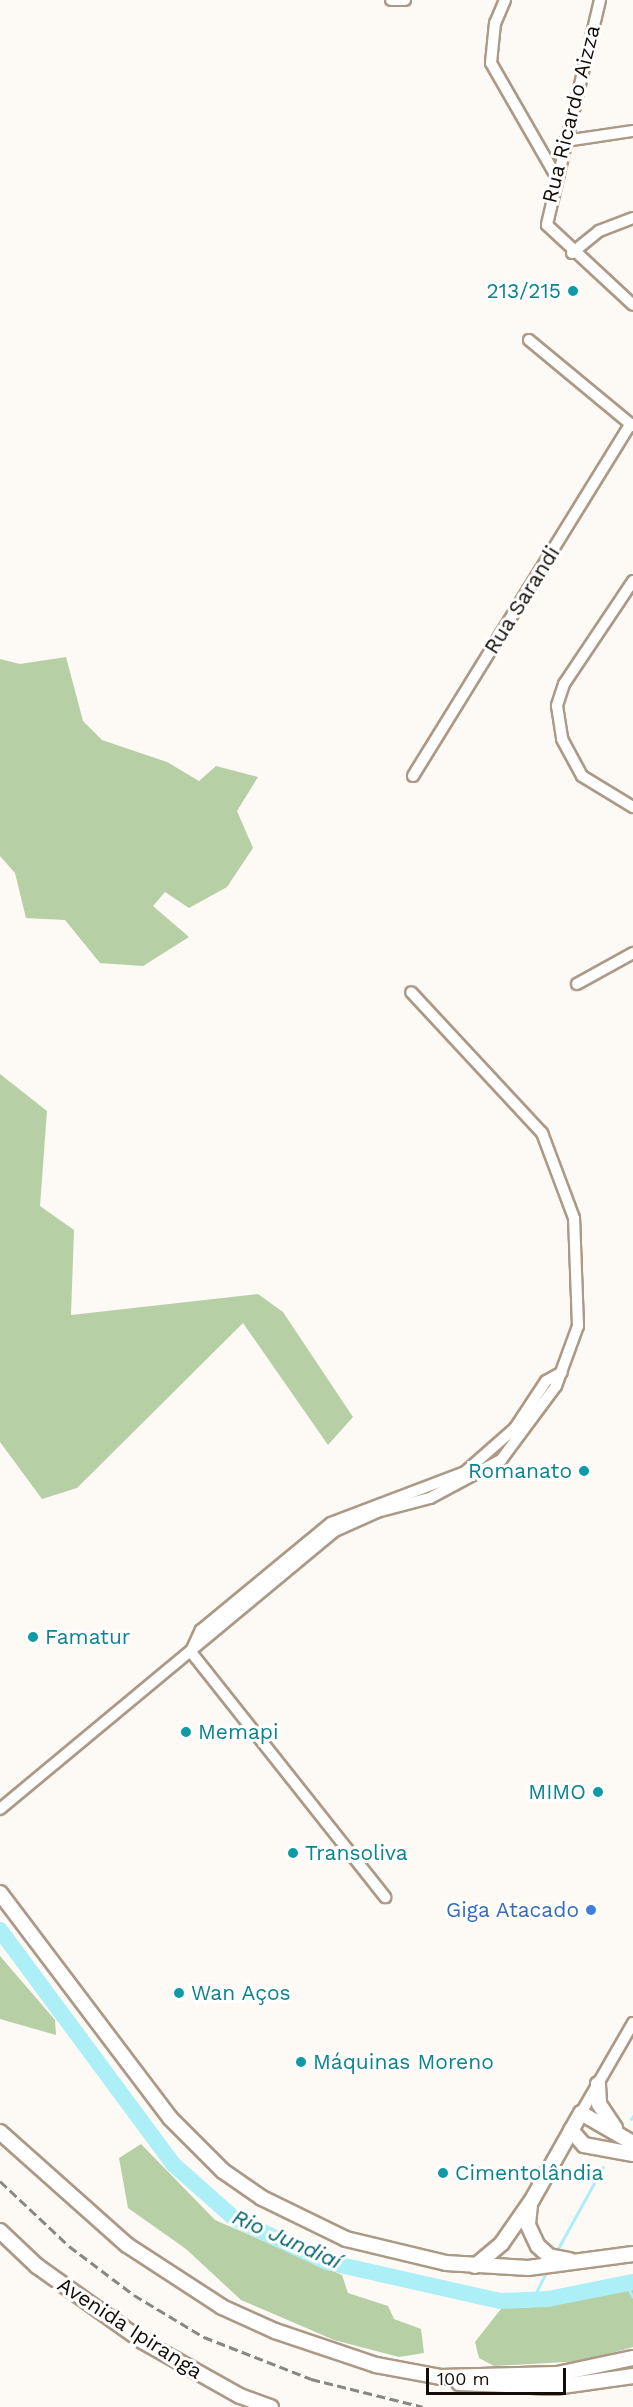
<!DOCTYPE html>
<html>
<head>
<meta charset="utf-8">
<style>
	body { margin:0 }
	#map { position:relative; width:633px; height:2407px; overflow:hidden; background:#fdf9f5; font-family:"Work Sans",sans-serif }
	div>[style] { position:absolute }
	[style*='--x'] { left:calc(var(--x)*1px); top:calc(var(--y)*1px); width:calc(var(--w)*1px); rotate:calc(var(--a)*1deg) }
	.green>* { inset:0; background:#b6cfa5 }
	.stream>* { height:3px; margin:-1.5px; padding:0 1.5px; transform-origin:1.5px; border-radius:1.5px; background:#adeff6 }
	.river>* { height:16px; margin:-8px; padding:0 8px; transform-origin:8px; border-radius:8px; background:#adeff6 }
	.roads { filter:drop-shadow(2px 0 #ac9986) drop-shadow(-2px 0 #ac9986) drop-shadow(0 2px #ac9986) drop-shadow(0 -2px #ac9986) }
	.minor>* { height:10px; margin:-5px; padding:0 5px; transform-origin:5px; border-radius:5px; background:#fff }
	.major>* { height:14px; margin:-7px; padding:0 7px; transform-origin:7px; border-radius:7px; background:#fff }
	.rail>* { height:3px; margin-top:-1.5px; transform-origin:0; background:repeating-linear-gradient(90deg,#8b8681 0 9px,transparent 0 13.5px) }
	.dots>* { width:16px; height:16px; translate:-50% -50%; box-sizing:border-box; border:3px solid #fff; border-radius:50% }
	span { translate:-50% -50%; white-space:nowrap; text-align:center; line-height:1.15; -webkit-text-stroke:6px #fff; paint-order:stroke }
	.street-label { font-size:21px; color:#140d07 }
	.culture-label { font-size:21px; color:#0d838f }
	.right { translate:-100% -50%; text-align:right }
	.left { translate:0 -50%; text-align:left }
	.shop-label { font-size:21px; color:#366cbe }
	.water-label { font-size:22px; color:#03636b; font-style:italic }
	.scale { position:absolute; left:426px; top:2368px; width:140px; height:27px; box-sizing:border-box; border:3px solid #140d07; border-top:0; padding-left:8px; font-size:18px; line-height:21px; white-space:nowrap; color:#140d07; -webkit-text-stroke:4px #fff; paint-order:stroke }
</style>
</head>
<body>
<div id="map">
	<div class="green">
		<i style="clip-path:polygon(66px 657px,83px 721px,102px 740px,167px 762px,199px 781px,216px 766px,258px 777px,237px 811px,253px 848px,227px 887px,189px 908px,165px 892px,153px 906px,189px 937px,143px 966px,100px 963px,65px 920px,26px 918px,15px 873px,0 856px,0 659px,20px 664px)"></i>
		<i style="clip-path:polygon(0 1074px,47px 1111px,40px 1206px,74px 1230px,71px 1315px,258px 1294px,283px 1312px,353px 1417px,328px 1445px,243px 1323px,77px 1488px,42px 1499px,0 1442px)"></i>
		<i style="clip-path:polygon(0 1956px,55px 2020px,56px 2035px,0 2019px)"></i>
		<i style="clip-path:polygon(141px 2144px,215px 2220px,342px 2275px,348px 2293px,388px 2306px,394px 2319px,421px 2329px,424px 2353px,399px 2357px,334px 2340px,241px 2300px,186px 2249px,128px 2208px,119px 2158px)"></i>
		<i style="clip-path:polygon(633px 2286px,633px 2347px,583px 2361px,494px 2366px,479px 2358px,475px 2342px,504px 2305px,528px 2308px)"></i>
	</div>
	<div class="stream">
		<i style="--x:631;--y:2119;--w:4;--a:-56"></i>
		<i style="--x:556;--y:2252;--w:97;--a:-61.1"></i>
		<i style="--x:625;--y:2284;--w:15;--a:58"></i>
		<i style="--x:532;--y:2300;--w:35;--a:-63"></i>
	</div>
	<div class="river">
		<i style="--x:0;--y:1930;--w:291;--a:53.5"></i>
		<i style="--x:173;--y:2164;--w:83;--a:41.6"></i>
		<i style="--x:235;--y:2219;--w:102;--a:25.1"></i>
		<i style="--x:327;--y:2262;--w:177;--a:12.7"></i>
		<i style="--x:500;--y:2301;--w:48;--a:-2.4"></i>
		<i style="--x:548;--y:2299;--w:87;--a:-11.3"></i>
	</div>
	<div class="roads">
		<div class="minor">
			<i style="--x:391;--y:0;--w:14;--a:0"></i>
			<i style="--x:505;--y:0;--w:25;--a:113"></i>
			<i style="--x:495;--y:23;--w:40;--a:95.7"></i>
			<i style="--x:491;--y:63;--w:130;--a:60.1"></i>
			<i style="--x:600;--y:0;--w:231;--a:103.3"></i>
			<i style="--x:547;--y:225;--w:117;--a:42.9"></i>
			<i style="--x:565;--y:141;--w:69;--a:-8.4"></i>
			<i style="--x:572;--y:253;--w:35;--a:-39"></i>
			<i style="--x:599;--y:231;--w:36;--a:-21"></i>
			<i style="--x:529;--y:340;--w:135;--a:39.6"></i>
			<i style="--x:633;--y:581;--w:124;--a:123.8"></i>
			<i style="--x:564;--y:684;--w:23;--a:108"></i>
			<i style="--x:557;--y:706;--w:33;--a:81"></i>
			<i style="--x:562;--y:739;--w:42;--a:61.6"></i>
			<i style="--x:582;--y:776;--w:60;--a:31.3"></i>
			<i style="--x:413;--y:776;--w:414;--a:-58.3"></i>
			<i style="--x:577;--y:984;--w:64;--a:-29"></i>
			<i style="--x:192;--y:1649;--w:21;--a:-65"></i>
			<i style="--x:201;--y:1630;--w:168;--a:-39.5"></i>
			<i style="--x:331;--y:1523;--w:143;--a:-20.8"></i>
			<i style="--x:465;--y:1472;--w:67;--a:-41.3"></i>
			<i style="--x:515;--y:1428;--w:56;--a:-56.6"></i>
			<i style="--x:546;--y:1381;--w:18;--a:-29"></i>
			<i style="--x:191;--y:1652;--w:313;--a:51.6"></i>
			<i style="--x:0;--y:1809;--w:435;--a:-39.7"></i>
			<i style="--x:335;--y:1531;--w:46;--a:-24.3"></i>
			<i style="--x:377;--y:1512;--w:55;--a:-14.8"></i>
			<i style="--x:430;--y:1498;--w:81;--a:-28.2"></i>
			<i style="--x:501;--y:1460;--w:92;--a:-53.4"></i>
			<i style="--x:556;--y:1386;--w:64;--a:-69.9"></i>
			<i style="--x:578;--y:1326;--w:108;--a:-92.1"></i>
			<i style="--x:574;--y:1218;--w:91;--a:-110.6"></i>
			<i style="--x:542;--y:1133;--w:192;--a:-132.9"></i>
			<i style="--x:581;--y:2113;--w:104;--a:-60"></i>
		</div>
		<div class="major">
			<i style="--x:0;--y:1893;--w:282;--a:52.9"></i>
			<i style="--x:170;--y:2118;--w:75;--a:45"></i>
			<i style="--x:223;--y:2171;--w:47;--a:34.7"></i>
			<i style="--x:262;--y:2198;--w:93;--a:26"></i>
			<i style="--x:346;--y:2239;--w:103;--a:13.5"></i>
			<i style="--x:446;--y:2263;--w:82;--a:3.5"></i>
			<i style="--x:528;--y:2268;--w:106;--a:-7.6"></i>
			<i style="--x:598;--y:2084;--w:20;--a:87"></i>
			<i style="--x:599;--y:2104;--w:29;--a:56"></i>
			<i style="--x:571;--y:2130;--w:20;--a:49"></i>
			<i style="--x:584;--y:2145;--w:50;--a:10.4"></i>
			<i style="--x:0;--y:2132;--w:170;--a:41.7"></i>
			<i style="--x:127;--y:2245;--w:113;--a:33.1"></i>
			<i style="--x:222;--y:2307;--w:58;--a:24.4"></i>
			<i style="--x:275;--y:2331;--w:107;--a:18.6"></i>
			<i style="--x:376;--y:2365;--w:65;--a:10.6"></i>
			<i style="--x:440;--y:2377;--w:117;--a:-1.5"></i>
			<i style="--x:557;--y:2374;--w:78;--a:-11.9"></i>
			<i style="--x:530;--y:2205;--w:20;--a:96"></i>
			<i style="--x:528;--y:2225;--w:23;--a:65"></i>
			<i style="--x:538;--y:2246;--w:15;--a:42"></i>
			<i style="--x:549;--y:2256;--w:21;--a:11"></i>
			<i style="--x:0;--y:2231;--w:51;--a:43.4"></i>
			<i style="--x:37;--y:2266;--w:129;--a:35.5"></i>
			<i style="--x:142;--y:2341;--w:112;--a:29.3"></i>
			<i style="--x:240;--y:2396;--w:33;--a:20"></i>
			<i style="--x:475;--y:2266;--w:35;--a:-40"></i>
			<i style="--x:502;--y:2243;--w:52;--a:-55.1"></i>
			<i style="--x:532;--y:2200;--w:100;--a:-60.6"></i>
			<i style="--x:581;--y:2113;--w:60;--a:30"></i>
			<i style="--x:459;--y:2383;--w:96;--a:2.4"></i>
			<i style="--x:555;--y:2387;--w:79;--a:-8"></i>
		</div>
	</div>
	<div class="rail">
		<i style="--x:0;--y:2181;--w:95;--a:43.3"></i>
		<i style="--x:69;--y:2246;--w:81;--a:37"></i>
		<i style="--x:134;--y:2295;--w:82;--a:31"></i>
		<i style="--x:204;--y:2337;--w:115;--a:21.4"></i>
		<i style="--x:311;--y:2379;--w:115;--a:14"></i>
	</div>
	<div class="dots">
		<i style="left:573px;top:291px;background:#0f9aa8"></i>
		<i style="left:584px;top:1471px;background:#0f9aa8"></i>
		<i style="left:33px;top:1637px;background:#0f9aa8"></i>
		<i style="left:186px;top:1732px;background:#0f9aa8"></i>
		<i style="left:598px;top:1792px;background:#0f9aa8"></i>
		<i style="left:293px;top:1853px;background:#0f9aa8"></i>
		<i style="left:591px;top:1910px;background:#3f7fe0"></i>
		<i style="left:179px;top:1993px;background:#0f9aa8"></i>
		<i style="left:301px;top:2062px;background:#0f9aa8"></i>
		<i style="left:443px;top:2173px;background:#0f9aa8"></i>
	</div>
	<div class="street-label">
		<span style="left:571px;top:114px;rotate:-76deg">Rua Ricardo Aizza</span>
		<span style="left:522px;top:600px;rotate:-58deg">Rua Sarandi</span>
		<span style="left:130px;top:2328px;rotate:33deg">Avenida Ipiranga</span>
	</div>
	<div class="culture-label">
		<span class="right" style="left:561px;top:291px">213/215</span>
		<span class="right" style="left:572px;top:1471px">Romanato</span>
		<span class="left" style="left:45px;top:1637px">Famatur</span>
		<span class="left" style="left:198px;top:1732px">Memapi</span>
		<span class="right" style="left:586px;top:1792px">MIMO</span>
		<span class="left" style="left:305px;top:1853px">Transoliva</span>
		<span class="left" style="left:191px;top:1993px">Wan Aços</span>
		<span class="left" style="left:313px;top:2062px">Máquinas Moreno</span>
		<span class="left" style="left:455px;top:2173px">Cimentolândia</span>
	</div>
	<div class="shop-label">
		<span class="right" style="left:579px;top:1910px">Giga Atacado</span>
	</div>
	<div class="water-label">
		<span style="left:287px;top:2239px;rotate:24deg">Rio Jundiaí</span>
	</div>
	<div class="scale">100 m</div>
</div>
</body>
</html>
